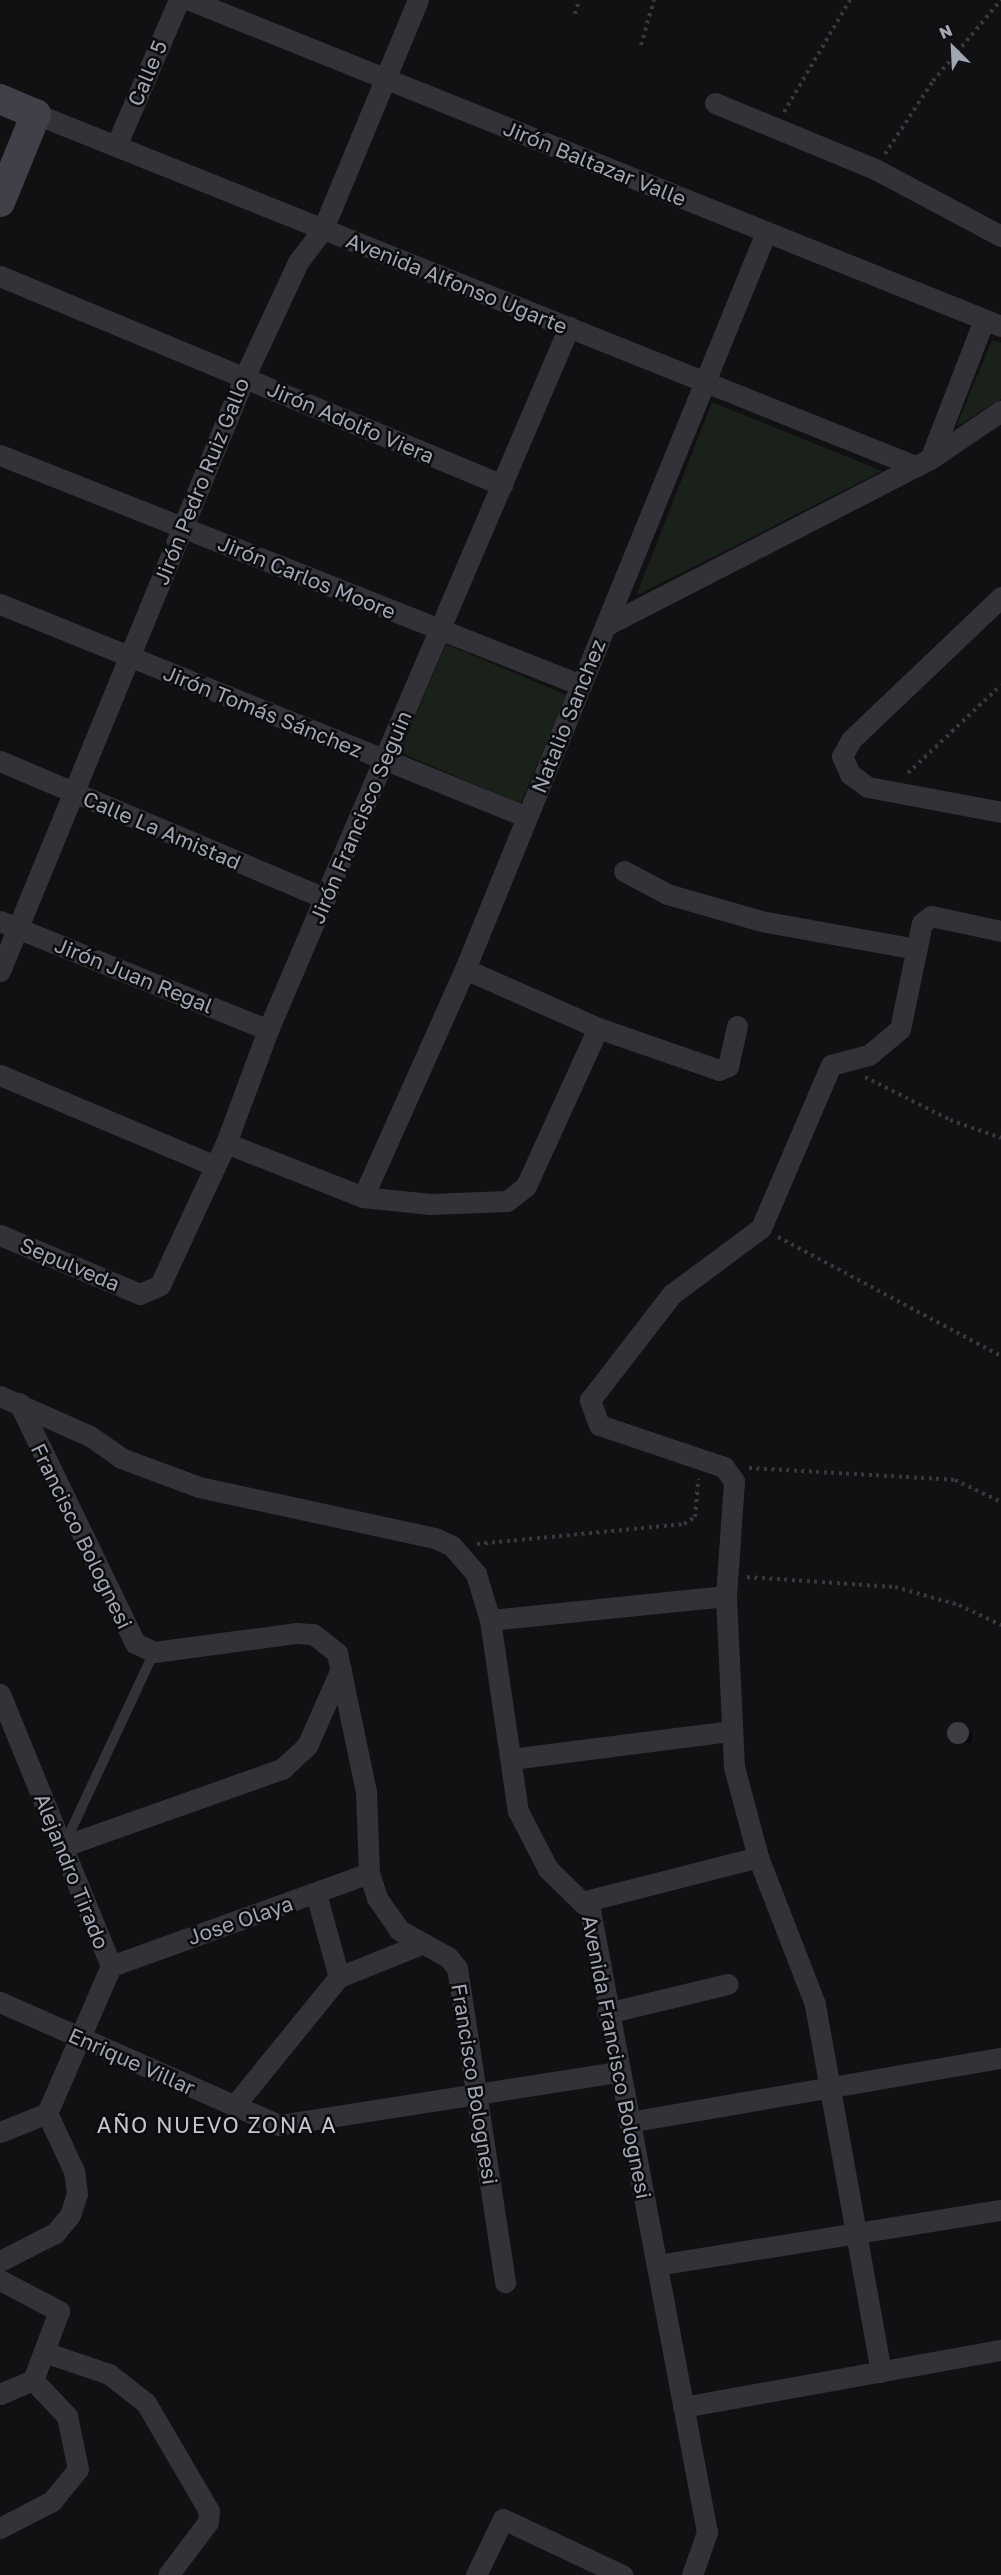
<!DOCTYPE html>
<html>
<head>
<meta charset="utf-8">
<style>
	body { margin:0 }
	#map { position:relative; width:1001px; height:2575px; overflow:hidden; background:#111113; font-family:"Golos Text",sans-serif }
	div>[style] { position:absolute }
	[style*='--x'] { left:calc(var(--x)*1px); top:calc(var(--y)*1px); width:calc(var(--w)*1px); rotate:calc(var(--a)*1deg) }
	.green>* { inset:0; background:#19211a; transform-origin:0 0 }
	.shadow>* { inset:0; background:#0007 }
	.building>* { inset:0; background:#3d3e43 }
	.round { border-radius:50% }
	.path>* { height:4px; margin-top:-2px; transform-origin:0; background:repeating-linear-gradient(90deg,#38393f 0 3px,transparent 0 7.5px) }
	.lane>* { height:10px; margin:-5px; padding:0 5px; transform-origin:5px; border-radius:5px; background:#323238 }
	.street>* { height:21px; margin:-10.5px; padding:0 10.5px; transform-origin:10.5px; border-radius:10.5px; background:#323238 }
	.secondary>* { height:30px; margin:-15px; padding:0 15px; transform-origin:15px; border-radius:15px; background:#404148 }
	span { translate:-50% -50%; white-space:nowrap; text-align:center; line-height:1.15; -webkit-text-stroke:5px #0c0c0e; paint-order:stroke }
	.street-label { font-size:21px; color:#a1a6b4 }
	.neighbourhood-label { font-size:22px; color:#c3c6d0; letter-spacing:1.5px }
	.north { position:absolute; left:923px; top:18px; width:60px; height:60px; -webkit-text-stroke:4px #0c0c0e; paint-order:stroke; rotate:336deg; font-size:16px; font-weight:700; line-height:24px; text-align:center; color:#a1a6b4 }
	.north::after { content:''; display:block; margin:auto; width:21px; height:27px; background:#a1a6b4; clip-path:polygon(50% 0,100% 100%,50% 72%,0 100%) }
</style>
</head>
<body>
<div id="map">
	<div class="green">
		<i style="clip-path:polygon(992px 340px,1001px 343px,1001px 399px,956px 427px)"></i>
		<i style="clip-path:polygon(712px 402px,882px 471px,636px 596px)"></i>
		<i style="left:446px;top:644px;width:131px;height:118px;rotate:23deg"></i>
	</div>
	<div class="shadow">
		<i style="clip-path:polygon(953px 1726px,973px 1733px,971px 1744px,951px 1739px)"></i>
	</div>
	<div class="building">
		<i class="round" style="left:947px;top:1722px;width:22px;height:22px"></i>
	</div>
	<div class="path">
		<i style="--x:575;--y:14;--w:15;--a:-74"></i>
		<i style="--x:641;--y:45;--w:47;--a:-73.9"></i>
		<i style="--x:784;--y:112;--w:130;--a:-59.5"></i>
		<i style="--x:885;--y:154;--w:87;--a:-56.7"></i>
		<i style="--x:933;--y:81;--w:106;--a:-50"></i>
		<i style="--x:908;--y:773;--w:128;--a:-43.4"></i>
		<i style="--x:865;--y:1077;--w:95;--a:26.8"></i>
		<i style="--x:950;--y:1120;--w:54;--a:19.4"></i>
		<i style="--x:778;--y:1237;--w:253;--a:28.1"></i>
		<i style="--x:749;--y:1468;--w:206;--a:3.3"></i>
		<i style="--x:955;--y:1480;--w:51;--a:25.6"></i>
		<i style="--x:477;--y:1544;--w:208;--a:-5.5"></i>
		<i style="--x:684;--y:1524;--w:13;--a:-32"></i>
		<i style="--x:695;--y:1517;--w:38;--a:-85"></i>
		<i style="--x:747;--y:1577;--w:148;--a:3.9"></i>
		<i style="--x:895;--y:1587;--w:66;--a:15.7"></i>
		<i style="--x:959;--y:1605;--w:47;--a:25.5"></i>
	</div>
	<div class="lane">
		<i style="--x:65;--y:1843;--w:211;--a:-65"></i>
	</div>
	<div class="street">
		<i style="--x:190;--y:0;--w:874;--a:21.9"></i>
		<i style="--x:715;--y:103;--w:173;--a:22.4"></i>
		<i style="--x:875;--y:169;--w:143;--a:28"></i>
		<i style="--x:36;--y:114;--w:947;--a:21.82"></i>
		<i style="--x:116;--y:146;--w:159;--a:-66.7"></i>
		<i style="--x:0;--y:276;--w:544;--a:22.6"></i>
		<i style="--x:0;--y:455;--w:625;--a:21.6"></i>
		<i style="--x:930;--y:459;--w:149;--a:-68.8"></i>
		<i style="--x:1001;--y:597;--w:207;--a:136.4"></i>
		<i style="--x:851;--y:740;--w:18;--a:119"></i>
		<i style="--x:842;--y:756;--w:20;--a:66"></i>
		<i style="--x:850;--y:774;--w:22;--a:36"></i>
		<i style="--x:868;--y:787;--w:135;--a:10.6"></i>
		<i style="--x:0;--y:604;--w:568;--a:22.01"></i>
		<i style="--x:605;--y:626;--w:365;--a:-27.2"></i>
		<i style="--x:930;--y:459;--w:86;--a:-34.1"></i>
		<i style="--x:0;--y:761;--w:353;--a:22.9"></i>
		<i style="--x:624;--y:871;--w:49;--a:28.1"></i>
		<i style="--x:667;--y:894;--w:98;--a:16"></i>
		<i style="--x:761;--y:921;--w:158;--a:10.2"></i>
		<i style="--x:0;--y:921;--w:289;--a:22.1"></i>
		<i style="--x:465;--y:969;--w:145;--a:23.9"></i>
		<i style="--x:598;--y:1028;--w:128;--a:19.1"></i>
		<i style="--x:719;--y:1070;--w:10;--a:-24"></i>
		<i style="--x:728;--y:1066;--w:41;--a:-77.3"></i>
		<i style="--x:0;--y:971;--w:641;--a:-67.63"></i>
		<i style="--x:244;--y:378;--w:128;--a:-65"></i>
		<i style="--x:298;--y:262;--w:41;--a:-52.9"></i>
		<i style="--x:323;--y:229;--w:248;--a:-67.5"></i>
		<i style="--x:0;--y:1075;--w:233;--a:22.9"></i>
		<i style="--x:226;--y:1143;--w:147;--a:21.5"></i>
		<i style="--x:363;--y:1197;--w:67;--a:6"></i>
		<i style="--x:430;--y:1204;--w:77;--a:-2.2"></i>
		<i style="--x:507;--y:1201;--w:24;--a:-38"></i>
		<i style="--x:526;--y:1186;--w:174;--a:-65.5"></i>
		<i style="--x:363;--y:1197;--w:250;--a:-65.9"></i>
		<i style="--x:465;--y:969;--w:796;--a:-67.78"></i>
		<i style="--x:0;--y:1235;--w:152;--a:22.9"></i>
		<i style="--x:140;--y:1294;--w:22;--a:-24"></i>
		<i style="--x:160;--y:1285;--w:157;--a:-65.1"></i>
		<i style="--x:226;--y:1143;--w:121;--a:-69.6"></i>
		<i style="--x:268;--y:1030;--w:765;--a:-66.82"></i>
		<i style="--x:0;--y:1396;--w:98;--a:24"></i>
		<i style="--x:90;--y:1436;--w:38;--a:35"></i>
		<i style="--x:121;--y:1458;--w:83;--a:20.4"></i>
		<i style="--x:199;--y:1487;--w:241;--a:12.2"></i>
		<i style="--x:435;--y:1538;--w:19;--a:25"></i>
		<i style="--x:452;--y:1546;--w:37;--a:49"></i>
		<i style="--x:476;--y:1574;--w:48;--a:73.1"></i>
		<i style="--x:490;--y:1620;--w:193;--a:81.7"></i>
		<i style="--x:518;--y:1811;--w:65;--a:62.7"></i>
		<i style="--x:548;--y:1869;--w:59;--a:44.3"></i>
		<i style="--x:590;--y:1910;--w:633;--a:79.35"></i>
		<i style="--x:707;--y:2532;--w:46;--a:109.2"></i>
		<i style="--x:19;--y:1403;--w:267;--a:64.2"></i>
		<i style="--x:135;--y:1643;--w:21;--a:25"></i>
		<i style="--x:154;--y:1652;--w:144;--a:-7.6"></i>
		<i style="--x:297;--y:1633;--w:16;--a:4"></i>
		<i style="--x:313;--y:1634;--w:31;--a:38"></i>
		<i style="--x:337;--y:1653;--w:142;--a:78.2"></i>
		<i style="--x:366;--y:1792;--w:81;--a:87.9"></i>
		<i style="--x:369;--y:1873;--w:26;--a:72"></i>
		<i style="--x:377;--y:1898;--w:39;--a:55"></i>
		<i style="--x:399;--y:1930;--w:56;--a:28.9"></i>
		<i style="--x:448;--y:1957;--w:14;--a:51"></i>
		<i style="--x:457;--y:1968;--w:318;--a:81.3"></i>
		<i style="--x:490;--y:1620;--w:237;--a:-5.8"></i>
		<i style="--x:0;--y:1694;--w:294;--a:67.8"></i>
		<i style="--x:111;--y:1966;--w:160;--a:113.5"></i>
		<i style="--x:511;--y:1759;--w:222;--a:-7.3"></i>
		<i style="--x:64;--y:1846;--w:231;--a:-19.5"></i>
		<i style="--x:282;--y:1769;--w:34;--a:-43"></i>
		<i style="--x:307;--y:1746;--w:84;--a:-66.2"></i>
		<i style="--x:316;--y:1894;--w:86;--a:74.5"></i>
		<i style="--x:586;--y:1901;--w:178;--a:-14.3"></i>
		<i style="--x:111;--y:1966;--w:274;--a:-19.8"></i>
		<i style="--x:0;--y:2002;--w:305;--a:23.8"></i>
		<i style="--x:279;--y:2125;--w:343;--a:-8.9"></i>
		<i style="--x:607;--y:2013;--w:124;--a:-13.5"></i>
		<i style="--x:234;--y:2106;--w:166;--a:-50.9"></i>
		<i style="--x:339;--y:1977;--w:88;--a:-21.9"></i>
		<i style="--x:629;--y:2122;--w:377;--a:-9.8"></i>
		<i style="--x:0;--y:2132;--w:51;--a:-22"></i>
		<i style="--x:0;--y:2261;--w:62;--a:-27"></i>
		<i style="--x:55;--y:2233;--w:23;--a:-50"></i>
		<i style="--x:70;--y:2215;--w:22;--a:-72"></i>
		<i style="--x:77;--y:2194;--w:23;--a:-97"></i>
		<i style="--x:74;--y:2171;--w:64;--a:-115"></i>
		<i style="--x:657;--y:2265;--w:348;--a:-9.1"></i>
		<i style="--x:0;--y:2280;--w:67;--a:27.7"></i>
		<i style="--x:59;--y:2311;--w:74;--a:110.6"></i>
		<i style="--x:44;--y:2352;--w:69;--a:18.7"></i>
		<i style="--x:109;--y:2374;--w:47;--a:38.1"></i>
		<i style="--x:146;--y:2403;--w:125;--a:59.7"></i>
		<i style="--x:209;--y:2511;--w:11;--a:95"></i>
		<i style="--x:208;--y:2522;--w:66;--a:127"></i>
		<i style="--x:881;--y:2372;--w:374;--a:-100.2"></i>
		<i style="--x:815;--y:2004;--w:158;--a:-111.2"></i>
		<i style="--x:758;--y:1857;--w:93;--a:-104.9"></i>
		<i style="--x:734;--y:1767;--w:171;--a:-92.7"></i>
		<i style="--x:726;--y:1596;--w:115;--a:-86"></i>
		<i style="--x:734;--y:1481;--w:17;--a:-126"></i>
		<i style="--x:724;--y:1467;--w:132;--a:-161.4"></i>
		<i style="--x:599;--y:1425;--w:27;--a:-110"></i>
		<i style="--x:590;--y:1400;--w:134;--a:-52.3"></i>
		<i style="--x:672;--y:1294;--w:111;--a:-36.6"></i>
		<i style="--x:761;--y:1228;--w:177;--a:-66.8"></i>
		<i style="--x:831;--y:1065;--w:39;--a:-15"></i>
		<i style="--x:869;--y:1055;--w:40;--a:-40"></i>
		<i style="--x:900;--y:1029;--w:108;--a:-78.3"></i>
		<i style="--x:922;--y:923;--w:11;--a:-38"></i>
		<i style="--x:931;--y:916;--w:72;--a:12.1"></i>
		<i style="--x:0;--y:2394;--w:36;--a:-23"></i>
		<i style="--x:683;--y:2407;--w:323;--a:-10.2"></i>
		<i style="--x:0;--y:2528;--w:59;--a:-27.4"></i>
		<i style="--x:52;--y:2501;--w:41;--a:-50.9"></i>
		<i style="--x:78;--y:2469;--w:54;--a:-101.7"></i>
		<i style="--x:67;--y:2416;--w:50;--a:-133.4"></i>
		<i style="--x:476;--y:2575;--w:62;--a:-64.3"></i>
		<i style="--x:503;--y:2519;--w:132;--a:25.2"></i>
	</div>
	<div class="secondary">
		<i style="--x:0;--y:99;--w:39;--a:23"></i>
		<i style="--x:36;--y:114;--w:95;--a:112.2"></i>
	</div>
	<div class="street-label">
		<span style="left:147px;top:73px;rotate:-67deg">Calle 5</span>
		<span style="left:595px;top:163px;rotate:22deg">Jirón Baltazar Valle</span>
		<span style="left:457px;top:283px;rotate:22deg">Avenida Alfonso Ugarte</span>
		<span style="left:351px;top:422px;rotate:23deg">Jirón Adolfo Viera</span>
		<span style="left:201px;top:481px;rotate:-68deg">Jirón Pedro Ruiz Gallo</span>
		<span style="left:307px;top:577px;rotate:22deg">Jirón Carlos Moore</span>
		<span style="left:263px;top:711px;rotate:22deg">Jirón Tomás Sánchez</span>
		<span style="left:568px;top:716px;rotate:-68deg">Natalio Sanchez</span>
		<span style="left:360px;top:817px;rotate:-67deg">Jirón Francisco Seguin</span>
		<span style="left:162px;top:830px;rotate:23deg">Calle La Amistad</span>
		<span style="left:134px;top:975px;rotate:22deg">Jirón Juan Regal</span>
		<span style="left:70px;top:1264px;rotate:23deg">Sepulveda</span>
		<span style="left:82px;top:1536px;rotate:64deg">Francisco Bolognesi</span>
		<span style="left:72px;top:1871px;rotate:68deg">Alejandro Tirado</span>
		<span style="left:240px;top:1920px;rotate:-19deg">Jose Olaya</span>
		<span style="left:617px;top:2057px;rotate:79deg">Avenida Francisco Bolognesi</span>
		<span style="left:132px;top:2061px;rotate:24deg">Enrique Villar</span>
		<span style="left:475px;top:2084px;rotate:81deg">Francisco Bolognesi</span>
	</div>
	<div class="neighbourhood-label">
		<span style="left:217px;top:2125px">AÑO NUEVO ZONA A</span>
	</div>
	<div class="north">N</div>
</div>
</body>
</html>
